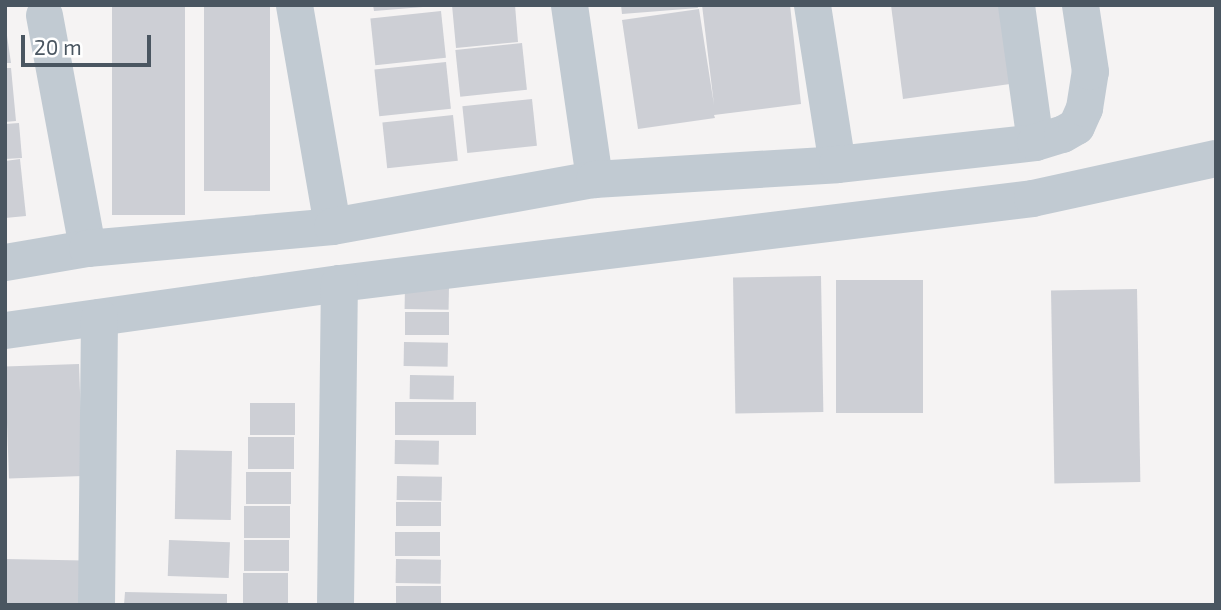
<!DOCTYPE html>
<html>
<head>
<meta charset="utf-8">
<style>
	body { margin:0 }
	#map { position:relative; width:1221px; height:610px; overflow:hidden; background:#f5f3f3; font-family:"Exo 2",sans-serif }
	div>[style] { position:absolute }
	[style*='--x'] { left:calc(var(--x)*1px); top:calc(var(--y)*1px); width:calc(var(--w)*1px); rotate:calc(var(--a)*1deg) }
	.building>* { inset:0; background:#cdcfd5; transform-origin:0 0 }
	.street>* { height:37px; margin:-18.5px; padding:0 18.5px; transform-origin:18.5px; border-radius:18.5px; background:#c1cad2 }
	span { translate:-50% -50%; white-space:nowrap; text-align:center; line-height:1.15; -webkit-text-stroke:7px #fff; paint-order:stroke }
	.frame { position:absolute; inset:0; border:7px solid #4a5661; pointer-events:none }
	.scale { position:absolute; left:21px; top:35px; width:130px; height:32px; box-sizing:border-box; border:4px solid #4a5661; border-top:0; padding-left:9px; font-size:21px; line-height:24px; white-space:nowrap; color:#4a5661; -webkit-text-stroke:5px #fff; paint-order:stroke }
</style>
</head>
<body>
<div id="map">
	<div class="building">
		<i style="left:112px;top:5px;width:73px;height:210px"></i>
		<i style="left:204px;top:5px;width:66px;height:186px"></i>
		<i style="clip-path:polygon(373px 5px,423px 5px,423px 7px,374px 11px)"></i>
		<i style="clip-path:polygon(452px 5px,515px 5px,518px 42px,456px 48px)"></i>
		<i style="clip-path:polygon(621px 5px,697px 5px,698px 8px,622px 14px)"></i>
		<i style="clip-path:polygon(702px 5px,790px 5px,801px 104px,714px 115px,715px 118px,638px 129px,622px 20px,699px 9px,714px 105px)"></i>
		<i style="clip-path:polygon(891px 5px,1000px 5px,1010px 84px,903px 99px)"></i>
		<i style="left:441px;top:11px;width:47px;height:71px;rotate:84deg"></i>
		<i style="clip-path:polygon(5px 22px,11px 63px,5px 63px)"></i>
		<i style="left:522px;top:43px;width:47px;height:67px;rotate:84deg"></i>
		<i style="left:446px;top:62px;width:47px;height:72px;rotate:84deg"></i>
		<i style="clip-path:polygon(5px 68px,11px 68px,16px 121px,5px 122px)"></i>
		<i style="left:532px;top:99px;width:47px;height:70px;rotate:84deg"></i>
		<i style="left:453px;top:115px;width:46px;height:71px;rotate:84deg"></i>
		<i style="clip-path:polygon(19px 123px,22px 158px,5px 159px,5px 124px)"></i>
		<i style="clip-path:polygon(20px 159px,26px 216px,5px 218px,5px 161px)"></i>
		<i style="left:821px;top:276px;width:136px;height:88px;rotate:89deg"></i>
		<i style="left:836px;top:280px;width:87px;height:133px"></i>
		<i style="left:405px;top:285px;width:44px;height:24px;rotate:1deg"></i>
		<i style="left:1137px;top:289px;width:193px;height:86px;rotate:89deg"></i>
		<i style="left:405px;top:312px;width:44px;height:23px"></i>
		<i style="left:404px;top:342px;width:44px;height:24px;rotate:1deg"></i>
		<i style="left:79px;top:364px;width:112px;height:74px;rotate:88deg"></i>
		<i style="left:410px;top:375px;width:44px;height:24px;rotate:1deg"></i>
		<i style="left:476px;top:402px;width:33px;height:81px;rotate:90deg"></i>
		<i style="left:250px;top:403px;width:45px;height:32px"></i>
		<i style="left:248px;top:437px;width:46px;height:32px"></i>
		<i style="left:395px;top:440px;width:44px;height:24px;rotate:1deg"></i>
		<i style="left:176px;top:450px;width:56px;height:69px;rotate:1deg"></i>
		<i style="left:246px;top:472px;width:45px;height:32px"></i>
		<i style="left:397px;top:476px;width:45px;height:24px;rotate:1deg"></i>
		<i style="left:396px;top:502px;width:45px;height:24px"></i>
		<i style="left:244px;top:506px;width:46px;height:32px"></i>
		<i style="left:395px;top:532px;width:45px;height:24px"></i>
		<i style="left:169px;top:540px;width:61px;height:36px;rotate:2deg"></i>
		<i style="left:244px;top:540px;width:45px;height:31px"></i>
		<i style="left:5px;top:559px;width:79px;height:46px;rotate:1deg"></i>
		<i style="left:396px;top:559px;width:45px;height:24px;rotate:1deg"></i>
		<i style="left:243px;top:573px;width:45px;height:31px"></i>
		<i style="left:396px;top:586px;width:45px;height:19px"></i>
		<i style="clip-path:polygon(125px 592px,227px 594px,227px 605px,124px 605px)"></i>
	</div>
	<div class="street">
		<i style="--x:294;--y:5;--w:224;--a:80.2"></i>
		<i style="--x:569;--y:5;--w:176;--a:81.8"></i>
		<i style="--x:812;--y:5;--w:161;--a:81.1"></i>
		<i style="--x:1016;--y:5;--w:138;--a:82.1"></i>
		<i style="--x:44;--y:15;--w:237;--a:79.5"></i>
		<i style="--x:5;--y:262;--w:83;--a:-9.7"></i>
		<i style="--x:87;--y:248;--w:246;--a:-5.1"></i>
		<i style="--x:332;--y:226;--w:266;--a:-10.2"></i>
		<i style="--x:594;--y:179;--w:243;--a:-3.5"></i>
		<i style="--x:837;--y:164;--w:199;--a:-6.3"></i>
		<i style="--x:1035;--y:142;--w:28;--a:-17"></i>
		<i style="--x:1062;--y:134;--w:16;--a:-30"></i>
		<i style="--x:1076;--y:126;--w:20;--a:-66"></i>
		<i style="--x:1084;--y:108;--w:37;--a:-81"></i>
		<i style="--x:1090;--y:71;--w:67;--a:-98.6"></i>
		<i style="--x:5;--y:330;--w:337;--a:-8"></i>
		<i style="--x:339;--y:283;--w:698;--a:-6.99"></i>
		<i style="--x:1032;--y:198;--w:188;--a:-12.3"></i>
		<i style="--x:96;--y:605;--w:288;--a:-89.4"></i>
		<i style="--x:335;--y:605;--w:322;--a:-89.3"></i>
	</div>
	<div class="frame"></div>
	<div class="scale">20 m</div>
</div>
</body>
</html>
